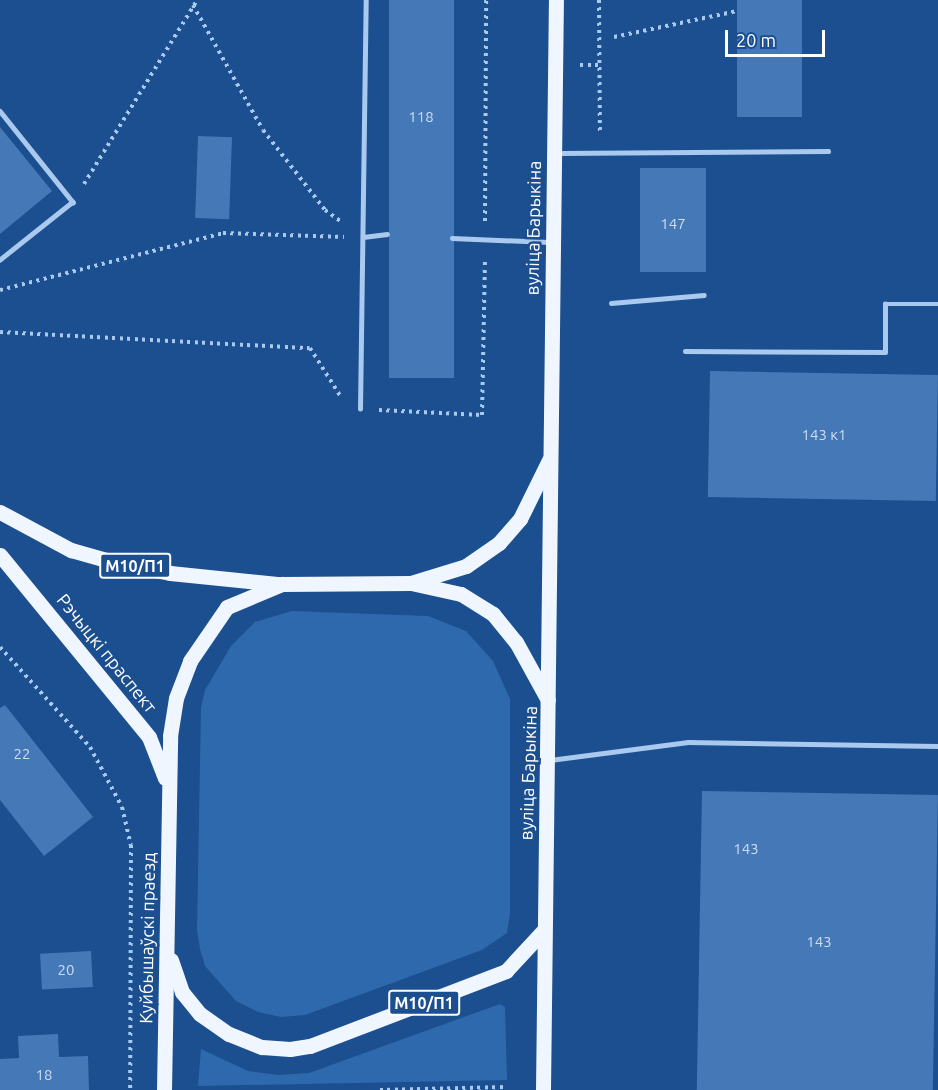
<!DOCTYPE html>
<html>
<head>
<meta charset="utf-8">
<style>
	body { margin:0 }
	#map { position:relative; width:938px; height:1090px; overflow:hidden; background:#1b4f8f; font-family:Ubuntu,sans-serif }
	div>[style] { position:absolute }
	[style*='--x'] { left:calc(var(--x)*1px); top:calc(var(--y)*1px); width:calc(var(--w)*1px); rotate:calc(var(--a)*1deg) }
	.green>* { inset:0; background:#2e69ad }
	.building>* { inset:0; background:#4478b7; transform-origin:0 0 }
	.path>* { height:4px; margin-top:-2px; transform-origin:0; background:repeating-linear-gradient(90deg,#a9c9ee 0 3px,transparent 0 7.5px) }
	.service>* { height:4.5px; margin:-2.25px; padding:0 2.25px; transform-origin:2.25px; border-radius:2.25px; background:#a9c9ee }
	.primary>* { height:15px; margin:-7.5px; padding:0 7.5px; transform-origin:7.5px; border-radius:7.5px; background:#f0f6ff }
	span { translate:-50% -50%; white-space:nowrap; text-align:center; line-height:1.15; -webkit-text-stroke:5px #1b4f8f; paint-order:stroke }
	.number-label { font-size:15px; color:#d0dded }
	.number-label span { -webkit-text-stroke-width:0 }
	.shield-label span { padding:2px 4px; background:#1b4f8f; border:2px solid; border-radius:4px; -webkit-text-stroke-width:0 }
	.shield-label { font-size:16px; color:#fff; font-weight:700 }
	.street-label { font-size:18px; color:#fff }
	.scale { position:absolute; left:725px; top:30px; width:100px; height:27px; box-sizing:border-box; border:3px solid #fff; border-top:0; padding-left:8px; font-size:18px; line-height:21px; white-space:nowrap; color:#fff; -webkit-text-stroke:4px #1b4f8f; paint-order:stroke }
</style>
</head>
<body>
<div id="map">
	<div class="green">
		<i style="clip-path:polygon(292px 611px,428px 616px,466px 631px,493px 661px,510px 699px,510px 913px,507px 933px,482px 950px,305px 1015px,281px 1017px,258px 1012px,236px 1001px,205px 966px,200px 949px,197px 930px,201px 708px,205px 690px,231px 646px,255px 622px)"></i>
		<i style="clip-path:polygon(500px 1004px,505px 1007px,507px 1080px,198px 1086px,201px 1049px,248px 1071px,278px 1075px,309px 1073px)"></i>
	</div>
	<div class="building">
		<i style="left:389px;top:0;width:65px;height:378px"></i>
		<i style="left:737px;top:0;width:65px;height:117px"></i>
		<i style="clip-path:polygon(0 127px,52px 191px,0 234px)"></i>
		<i style="left:198px;top:136px;width:34px;height:82px;rotate:2deg"></i>
		<i style="left:640px;top:168px;width:66px;height:104px"></i>
		<i style="left:710px;top:371px;width:228px;height:126px;rotate:1deg"></i>
		<i style="clip-path:polygon(5px 705px,93px 817px,44px 856px,0 800px,0 708px)"></i>
		<i style="left:702px;top:791px;width:236px;height:299px;rotate:1deg"></i>
		<i style="left:91px;top:951px;width:36px;height:51px;rotate:87deg"></i>
		<i style="clip-path:polygon(58px 1034px,59px 1057px,88px 1056px,89px 1090px,0 1090px,0 1059px,19px 1058px,18px 1036px)"></i>
	</div>
	<div class="path">
		<i style="--x:599;--y:0;--w:134;--a:89.6"></i>
		<i style="--x:193;--y:5;--w:143;--a:60.8"></i>
		<i style="--x:263;--y:130;--w:101;--a:52.2"></i>
		<i style="--x:325;--y:210;--w:22;--a:36"></i>
		<i style="--x:614;--y:37;--w:126;--a:-11.9"></i>
		<i style="--x:580;--y:65;--w:19;--a:0"></i>
		<i style="--x:84;--y:184;--w:216;--a:-58.4"></i>
		<i style="--x:485;--y:221;--w:221;--a:-89.7"></i>
		<i style="--x:0;--y:290;--w:230;--a:-14.3"></i>
		<i style="--x:223;--y:233;--w:121;--a:1.9"></i>
		<i style="--x:0;--y:332;--w:310;--a:3"></i>
		<i style="--x:310;--y:348;--w:58;--a:57.7"></i>
		<i style="--x:379;--y:410;--w:103;--a:2.8"></i>
		<i style="--x:482;--y:415;--w:156;--a:-88.9"></i>
		<i style="--x:0;--y:647;--w:135;--a:48"></i>
		<i style="--x:90;--y:747;--w:68;--a:61.9"></i>
		<i style="--x:122;--y:807;--w:39;--a:77"></i>
		<i style="--x:131;--y:845;--w:245;--a:90.2"></i>
		<i style="--x:380;--y:1090;--w:126;--a:-1.4"></i>
	</div>
	<div class="service">
		<i style="--x:0;--y:111;--w:117;--a:51.3"></i>
		<i style="--x:73;--y:202;--w:93;--a:141.5"></i>
		<i style="--x:558;--y:153;--w:270;--a:-0.4"></i>
		<i style="--x:363;--y:237;--w:24;--a:-7"></i>
		<i style="--x:452;--y:238;--w:97;--a:2.4"></i>
		<i style="--x:611;--y:303;--w:93;--a:-4.9"></i>
		<i style="--x:685;--y:351;--w:200;--a:0.3"></i>
		<i style="--x:885;--y:352;--w:48;--a:-90"></i>
		<i style="--x:885;--y:304;--w:53;--a:0"></i>
		<i style="--x:360;--y:409;--w:409;--a:-89.2"></i>
		<i style="--x:550;--y:760;--w:139;--a:-7.4"></i>
		<i style="--x:688;--y:742;--w:250;--a:0.9"></i>
	</div>
	<div class="primary">
		<i style="--x:0;--y:512;--w:81;--a:28.2"></i>
		<i style="--x:71;--y:550;--w:44;--a:15.9"></i>
		<i style="--x:113;--y:562;--w:58;--a:10.9"></i>
		<i style="--x:170;--y:573;--w:110;--a:5.8"></i>
		<i style="--x:0;--y:555;--w:235;--a:50.7"></i>
		<i style="--x:149;--y:737;--w:44;--a:68.7"></i>
		<i style="--x:411;--y:583;--w:58;--a:-17.2"></i>
		<i style="--x:466;--y:566;--w:40;--a:-34.9"></i>
		<i style="--x:499;--y:543;--w:32;--a:-49"></i>
		<i style="--x:520;--y:519;--w:66;--a:-63.8"></i>
		<i style="--x:171;--y:960;--w:34;--a:71"></i>
		<i style="--x:182;--y:992;--w:28;--a:51"></i>
		<i style="--x:200;--y:1014;--w:35;--a:35"></i>
		<i style="--x:229;--y:1034;--w:35;--a:22"></i>
		<i style="--x:262;--y:1047;--w:28;--a:4"></i>
		<i style="--x:290;--y:1049;--w:20;--a:-9"></i>
		<i style="--x:310;--y:1046;--w:210;--a:-20.9"></i>
		<i style="--x:506;--y:971;--w:54;--a:-47.2"></i>
		<i style="--x:164;--y:1090;--w:354;--a:-89"></i>
		<i style="--x:170;--y:736;--w:38;--a:-81"></i>
		<i style="--x:176;--y:698;--w:40;--a:-69"></i>
		<i style="--x:190;--y:661;--w:65;--a:-55.6"></i>
		<i style="--x:227;--y:607;--w:60;--a:-22.7"></i>
		<i style="--x:282;--y:584;--w:129;--a:-0.4"></i>
		<i style="--x:411;--y:583;--w:51;--a:12.4"></i>
		<i style="--x:461;--y:594;--w:38;--a:32"></i>
		<i style="--x:493;--y:614;--w:36;--a:51"></i>
		<i style="--x:516;--y:642;--w:66;--a:61.1"></i>
		<i style="--x:543;--y:1090;--w:1090;--a:-89.32"></i>
	</div>
	<div class="number-label">
		<span style="left:421px;top:117px">118</span>
		<span style="left:673px;top:224px">147</span>
		<span style="left:824px;top:435px">143 к1</span>
		<span style="left:22px;top:754px">22</span>
		<span style="left:746px;top:849px">143</span>
		<span style="left:819px;top:942px">143</span>
		<span style="left:66px;top:970px">20</span>
		<span style="left:44px;top:1075px">18</span>
	</div>
	<div class="shield-label">
		<span style="left:135px;top:566px">М10/П1</span>
		<span style="left:424px;top:1003px">М10/П1</span>
	</div>
	<div class="street-label">
		<span style="left:533px;top:228px;rotate:-89deg">вуліца Барыкіна</span>
		<span style="left:107px;top:653px;rotate:51deg">Рэчыцкі праспект</span>
		<span style="left:528px;top:773px;rotate:-88deg">вуліца Барыкіна</span>
		<span style="left:147px;top:938px;rotate:-89deg">Куйбышаўскі праезд</span>
	</div>
	<div class="scale">20 m</div>
</div>
</body>
</html>
